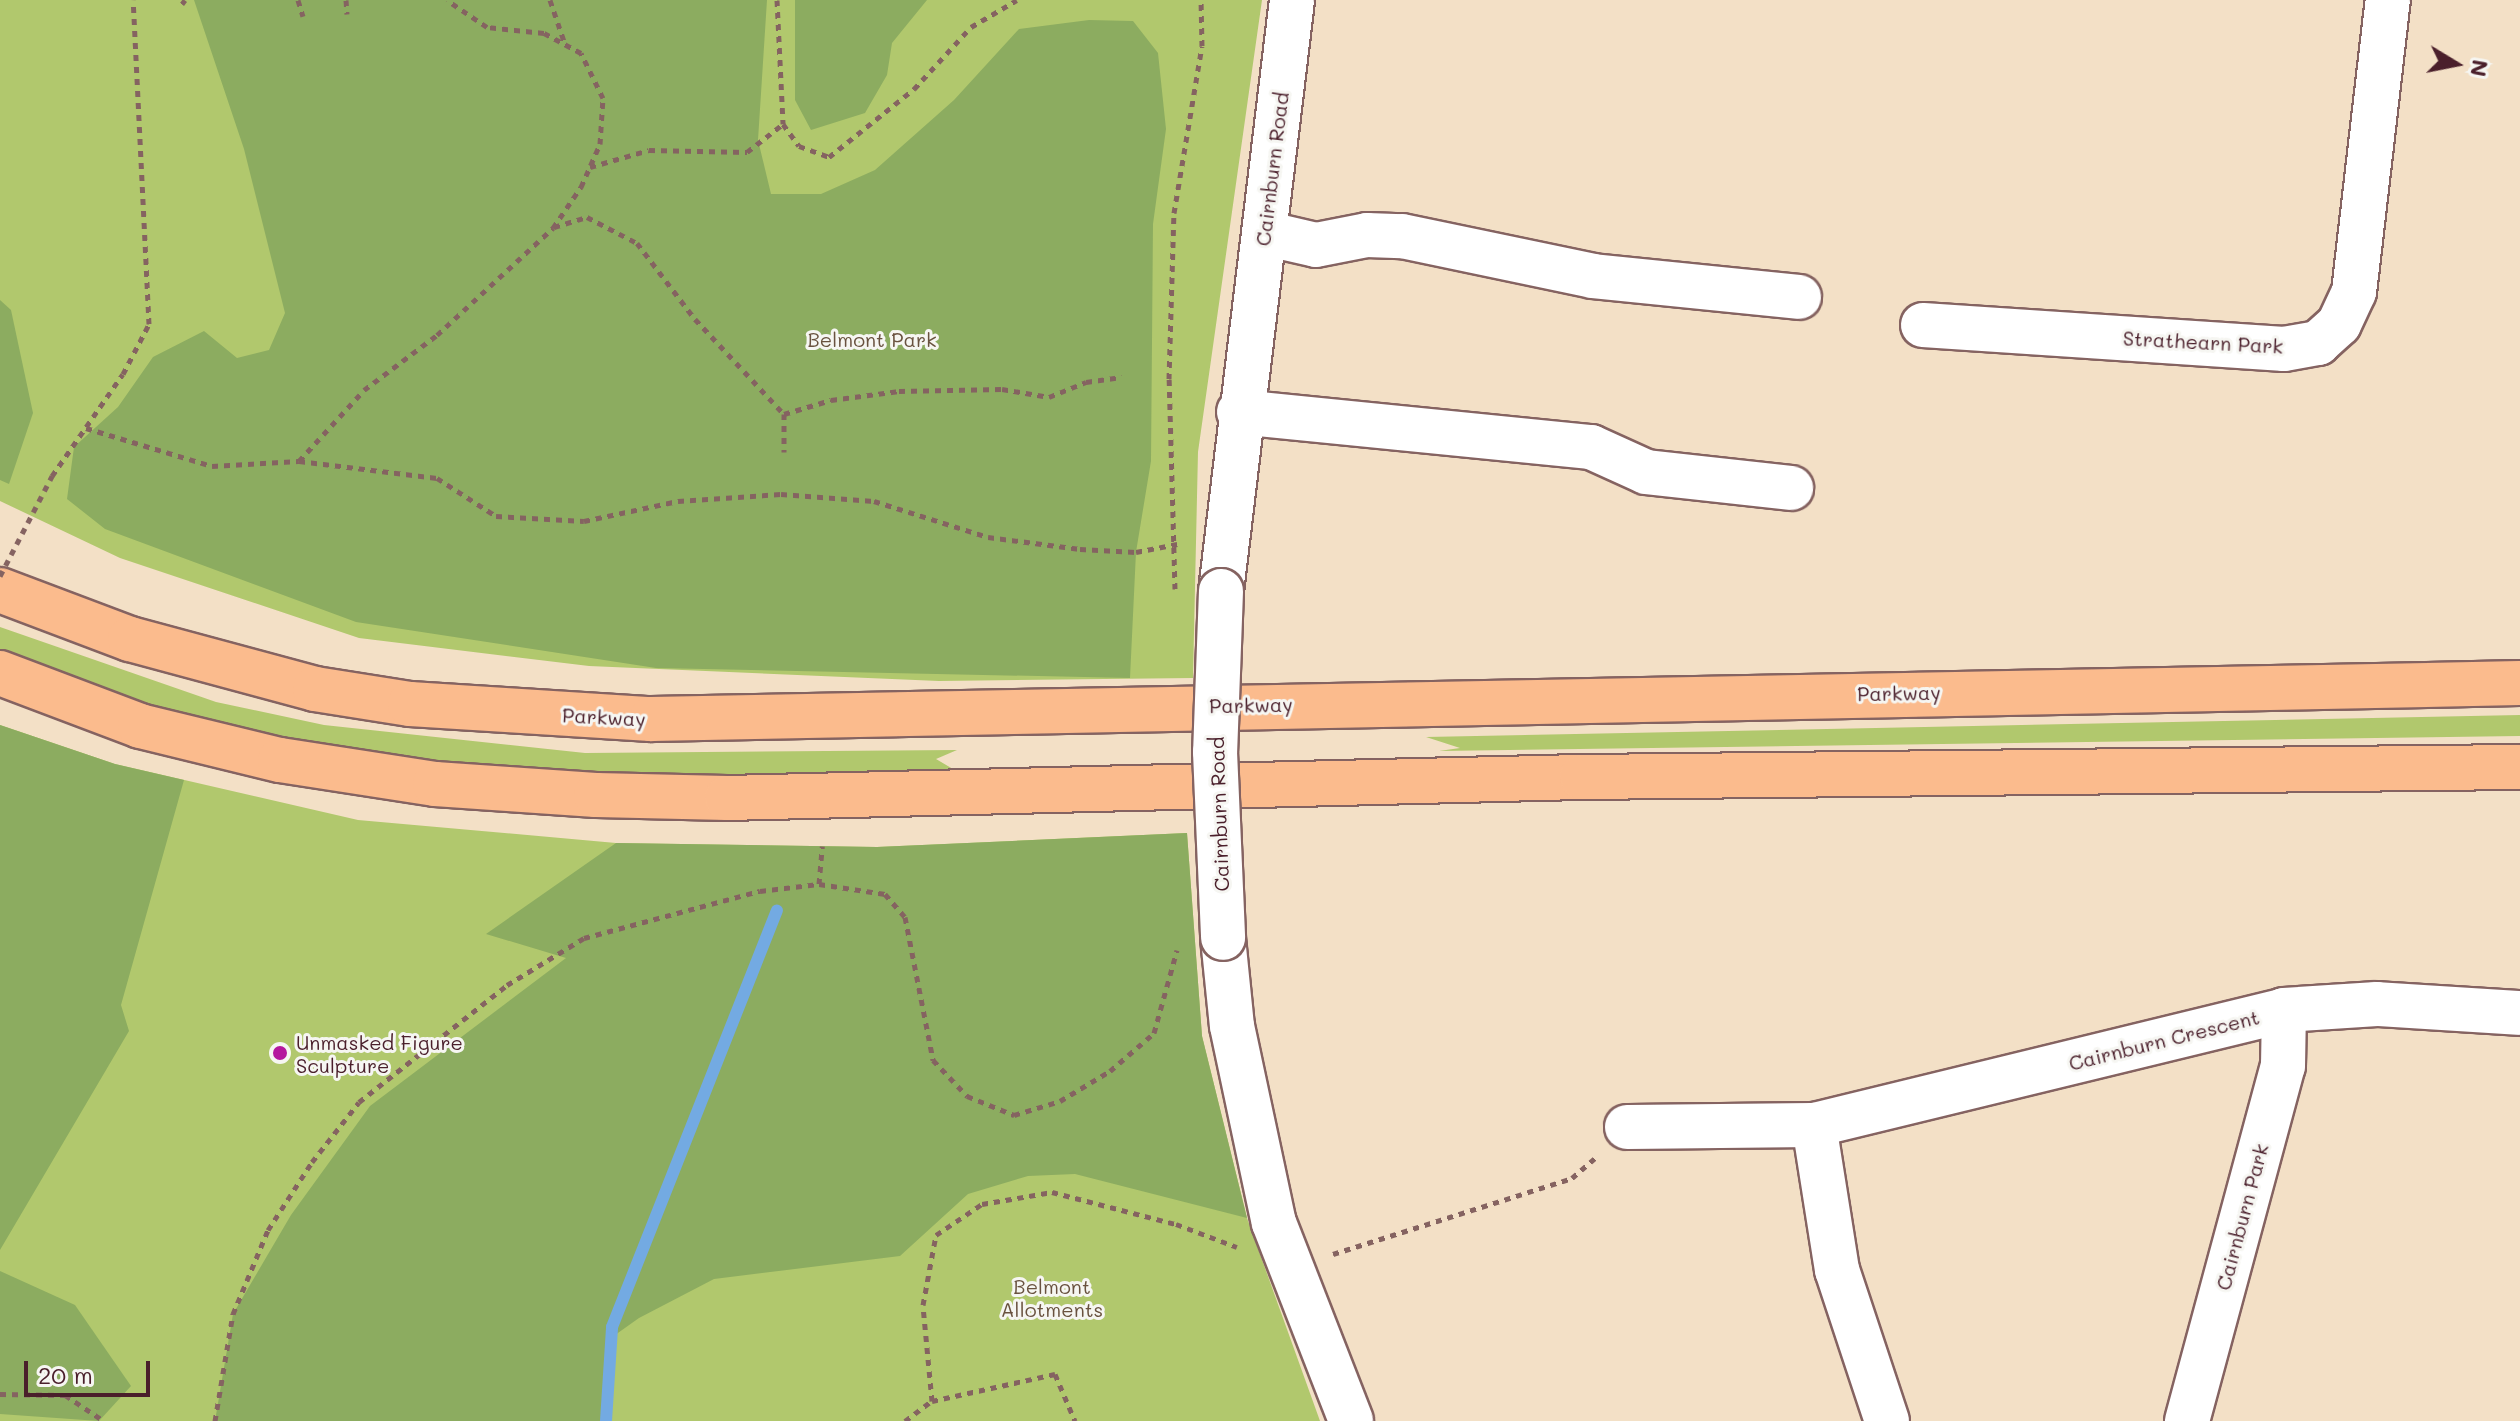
<!DOCTYPE html>
<html>
<head>
<meta charset="utf-8">
<style>
	body { margin:0 }
	#map { position:relative; width:2520px; height:1421px; overflow:hidden; background:#f3e0c6; font-family:Mali,sans-serif }
	div>[style] { position:absolute }
	[style*='--x'] { left:calc(var(--x)*1px); top:calc(var(--y)*1px); width:calc(var(--w)*1px); rotate:calc(var(--a)*1deg) }
	.green>* { inset:0; background:#b1c86d }
	.forest>* { inset:0; background:#8cac60 }
	.stream>* { height:12px; margin:-6px; padding:0 6px; transform-origin:6px; border-radius:6px; background:#73aae2 }
	.path>* { height:5px; margin-top:-2.5px; transform-origin:0; background:repeating-linear-gradient(90deg,#856361 0 6px,transparent 0 12px) }
	.roads { filter:drop-shadow(2px 0 #856361) drop-shadow(-2px 0 #856361) drop-shadow(0 2px #856361) drop-shadow(0 -2px #856361) }
	.minor>* { height:44px; margin:-22px; padding:0 22px; transform-origin:22px; border-radius:22px; background:#fff }
	.highway>* { height:44px; margin:-22px; padding:0 22px; transform-origin:22px; border-radius:22px; background:#fbbb8d }
	.path-bridge>* { height:5px; margin-top:-2.5px; transform-origin:0; background:repeating-linear-gradient(90deg,#856361 0 6px,transparent 0 12px) }
	.bridges { filter:drop-shadow(2px 0 #856361) drop-shadow(-2px 0 #856361) drop-shadow(0 2px #856361) drop-shadow(0 -2px #856361) }
	.minor-bridge>* { height:44px; margin:-22px; padding:0 22px; transform-origin:22px; border-radius:22px; background:#fff }
	.dots>* { width:22px; height:22px; translate:-50% -50%; box-sizing:border-box; border:4px solid #f6f6f2; border-radius:50% }
	span { translate:-50% -50%; white-space:nowrap; text-align:center; line-height:1.15; -webkit-text-stroke:6px #f6f6f2; paint-order:stroke }
	.street-label { font-size:20px; color:#4a1f2b }
	.park-label { font-size:20px; color:#69523f }
	.poi-label { font-size:20px; color:#4a1f2b }
	.left { translate:0 -50%; text-align:left }
	.north { position:absolute; left:2416px; top:24px; width:80px; height:80px; -webkit-text-stroke:6px #f6f6f2; paint-order:stroke; rotate:100deg; font-size:22px; font-weight:700; line-height:32px; text-align:center; color:#4a1f2b }
	.north::after { content:''; display:block; margin:auto; width:28px; height:36px; background:#4a1f2b; clip-path:polygon(50% 0,100% 100%,50% 72%,0 100%) }
	.scale { position:absolute; left:24px; top:1361px; width:126px; height:36px; box-sizing:border-box; border:4px solid #4a1f2b; border-top:0; padding-left:10px; font-size:24px; line-height:28px; white-space:nowrap; color:#4a1f2b; -webkit-text-stroke:6px #f6f6f2; paint-order:stroke }
</style>
</head>
<body>
<div id="map">
	<div class="green">
		<i style="clip-path:polygon(0 0,1262px 0,1198px 452px,1193px 678px,939px 681px,589px 666px,359px 638px,120px 558px,0 501px)"></i>
		<i style="clip-path:polygon(0 627px,216px 702px,324px 725px,585px 753px,957px 750px,936px 759px,958px 772px,623px 777px,473px 770px,301px 749px,95px 691px,0 653px)"></i>
		<i style="clip-path:polygon(2520px 715px,2520px 736px,1439px 751px,1460px 748px,1426px 737px)"></i>
		<i style="clip-path:polygon(0 725px,115px 764px,358px 820px,616px 843px,877px 847px,1187px 833px,1202px 1036px,1247px 1218px,1320px 1421px,0 1421px)"></i>
	</div>
	<div class="forest">
		<i style="clip-path:polygon(194px 0,767px 0,758px 140px,771px 194px,821px 194px,875px 170px,954px 100px,1019px 29px,1089px 20px,1133px 21px,1158px 53px,1166px 129px,1153px 224px,1151px 461px,1136px 552px,1130px 678px,656px 668px,356px 622px,105px 529px,67px 499px,74px 447px,118px 407px,153px 357px,204px 331px,237px 358px,269px 350px,285px 313px,244px 149px)"></i>
		<i style="clip-path:polygon(795px 0,927px 0,892px 43px,887px 75px,865px 113px,811px 130px,795px 100px)"></i>
		<i style="clip-path:polygon(0 300px,11px 310px,33px 413px,9px 484px,0 480px)"></i>
		<i style="clip-path:polygon(0 725px,115px 764px,184px 780px,121px 1005px,129px 1031px,0 1250px)"></i>
		<i style="clip-path:polygon(1187px 833px,1202px 1036px,1247px 1218px,1075px 1174px,1028px 1176px,968px 1194px,900px 1256px,714px 1279px,639px 1318px,608px 1340px,602px 1421px,215px 1421px,233px 1314px,291px 1215px,370px 1106px,566px 958px,486px 934px,616px 843px,877px 847px)"></i>
		<i style="clip-path:polygon(0 1271px,75px 1305px,131px 1386px,99px 1421px,0 1414px)"></i>
	</div>
	<div class="stream">
		<i style="--x:606;--y:1421;--w:94;--a:-86.3"></i>
		<i style="--x:612;--y:1327;--w:448;--a:-68.4"></i>
	</div>
	<div class="path">
		<i style="--x:298;--y:0;--w:17;--a:73"></i>
		<i style="--x:346;--y:0;--w:14;--a:86"></i>
		<i style="--x:550;--y:0;--w:46;--a:71.2"></i>
		<i style="--x:777;--y:0;--w:124;--a:87.2"></i>
		<i style="--x:783;--y:124;--w:27;--a:54"></i>
		<i style="--x:799;--y:146;--w:32;--a:20"></i>
		<i style="--x:829;--y:157;--w:109;--a:-38.7"></i>
		<i style="--x:914;--y:89;--w:84;--a:-47.4"></i>
		<i style="--x:971;--y:27;--w:53;--a:-30.4"></i>
		<i style="--x:182;--y:4;--w:5;--a:-53"></i>
		<i style="--x:590;--y:167;--w:61;--a:-16.1"></i>
		<i style="--x:649;--y:150;--w:98;--a:1.2"></i>
		<i style="--x:747;--y:152;--w:46;--a:-37.9"></i>
		<i style="--x:554;--y:227;--w:34;--a:-17"></i>
		<i style="--x:587;--y:217;--w:56;--a:27.5"></i>
		<i style="--x:637;--y:243;--w:96;--a:52.7"></i>
		<i style="--x:695;--y:319;--w:130;--a:46.9"></i>
		<i style="--x:784;--y:414;--w:49;--a:-16.6"></i>
		<i style="--x:831;--y:400;--w:69;--a:-7.5"></i>
		<i style="--x:899;--y:391;--w:103;--a:-1.1"></i>
		<i style="--x:1002;--y:389;--w:48;--a:9.7"></i>
		<i style="--x:1049;--y:397;--w:40;--a:-22"></i>
		<i style="--x:1086;--y:382;--w:36;--a:-8"></i>
		<i style="--x:784;--y:414;--w:38;--a:90"></i>
		<i style="--x:86;--y:428;--w:132;--a:16.8"></i>
		<i style="--x:212;--y:466;--w:87;--a:-3.3"></i>
		<i style="--x:299;--y:461;--w:139;--a:7"></i>
		<i style="--x:437;--y:478;--w:70;--a:32.8"></i>
		<i style="--x:496;--y:516;--w:88;--a:3.3"></i>
		<i style="--x:584;--y:521;--w:96;--a:-12"></i>
		<i style="--x:678;--y:501;--w:103;--a:-3.9"></i>
		<i style="--x:781;--y:494;--w:93;--a:4.3"></i>
		<i style="--x:874;--y:501;--w:120;--a:17.5"></i>
		<i style="--x:988;--y:537;--w:93;--a:7.4"></i>
		<i style="--x:1080;--y:549;--w:56;--a:3.1"></i>
		<i style="--x:1136;--y:552;--w:42;--a:-11"></i>
		<i style="--x:299;--y:461;--w:96;--a:-47.5"></i>
		<i style="--x:364;--y:390;--w:91;--a:-37"></i>
		<i style="--x:437;--y:335;--w:158;--a:-42.7"></i>
		<i style="--x:553;--y:228;--w:50;--a:-55.7"></i>
		<i style="--x:581;--y:187;--w:47;--a:-66.2"></i>
		<i style="--x:600;--y:144;--w:46;--a:-86.3"></i>
		<i style="--x:603;--y:98;--w:50;--a:-116.1"></i>
		<i style="--x:581;--y:53;--w:42;--a:-151.6"></i>
		<i style="--x:544;--y:33;--w:57;--a:-174"></i>
		<i style="--x:487;--y:27;--w:48;--a:-146"></i>
		<i style="--x:52;--y:476;--w:124;--a:-55.2"></i>
		<i style="--x:123;--y:374;--w:56;--a:-62.5"></i>
		<i style="--x:149;--y:324;--w:324;--a:-92.8"></i>
		<i style="--x:1175;--y:589;--w:210;--a:-91.6"></i>
		<i style="--x:1169;--y:379;--w:166;--a:-88.3"></i>
		<i style="--x:1174;--y:213;--w:169;--a:-80.5"></i>
		<i style="--x:1202;--y:46;--w:46;--a:-91.2"></i>
		<i style="--x:819;--y:884;--w:38;--a:-85"></i>
		<i style="--x:1333;--y:1254;--w:251;--a:-17.6"></i>
		<i style="--x:1572;--y:1178;--w:35;--a:-41"></i>
		<i style="--x:0;--y:1394;--w:65;--a:0.9"></i>
		<i style="--x:65;--y:1395;--w:47;--a:33.7"></i>
		<i style="--x:932;--y:1401;--w:96;--a:-95.4"></i>
		<i style="--x:923;--y:1305;--w:71;--a:-79.5"></i>
		<i style="--x:936;--y:1235;--w:55;--a:-34"></i>
		<i style="--x:982;--y:1204;--w:71;--a:-9.7"></i>
		<i style="--x:1052;--y:1192;--w:128;--a:14.5"></i>
		<i style="--x:1176;--y:1224;--w:65;--a:20.7"></i>
		<i style="--x:215;--y:1421;--w:109;--a:-80.5"></i>
		<i style="--x:233;--y:1314;--w:91;--a:-67.4"></i>
		<i style="--x:268;--y:1230;--w:81;--a:-57.1"></i>
		<i style="--x:312;--y:1162;--w:76;--a:-51.9"></i>
		<i style="--x:359;--y:1102;--w:189;--a:-38.3"></i>
		<i style="--x:507;--y:985;--w:90;--a:-31.4"></i>
		<i style="--x:584;--y:938;--w:182;--a:-15"></i>
		<i style="--x:760;--y:891;--w:59;--a:-6.8"></i>
		<i style="--x:819;--y:884;--w:67;--a:8.6"></i>
		<i style="--x:885;--y:894;--w:30;--a:49"></i>
		<i style="--x:905;--y:917;--w:146;--a:78.9"></i>
		<i style="--x:933;--y:1060;--w:50;--a:46.6"></i>
		<i style="--x:967;--y:1096;--w:51;--a:22"></i>
		<i style="--x:1014;--y:1115;--w:48;--a:-16.9"></i>
		<i style="--x:1060;--y:1101;--w:58;--a:-31"></i>
		<i style="--x:1110;--y:1071;--w:58;--a:-40.8"></i>
		<i style="--x:1154;--y:1033;--w:86;--a:-74.5"></i>
		<i style="--x:905;--y:1421;--w:34;--a:-37"></i>
		<i style="--x:932;--y:1401;--w:126;--a:-12.4"></i>
		<i style="--x:1055;--y:1374;--w:51;--a:66.9"></i>
	</div>
	<div class="roads">
		<div class="minor">
			<i style="--x:1264;--y:233;--w:53;--a:13"></i>
			<i style="--x:1316;--y:245;--w:52;--a:-11.1"></i>
			<i style="--x:1367;--y:235;--w:35;--a:2"></i>
			<i style="--x:1402;--y:236;--w:195;--a:11.8"></i>
			<i style="--x:1593;--y:276;--w:207;--a:5.8"></i>
			<i style="--x:1923;--y:325;--w:362;--a:3.8"></i>
			<i style="--x:2284;--y:349;--w:35;--a:-10"></i>
			<i style="--x:2318;--y:343;--w:28;--a:-42"></i>
			<i style="--x:2339;--y:324;--w:35;--a:-65"></i>
			<i style="--x:2354;--y:292;--w:294;--a:-83.4"></i>
			<i style="--x:1239;--y:412;--w:354;--a:5.7"></i>
			<i style="--x:1591;--y:447;--w:60;--a:24.4"></i>
			<i style="--x:1646;--y:472;--w:146;--a:6.3"></i>
			<i style="--x:1221;--y:591;--w:595;--a:-83.15"></i>
			<i style="--x:1223;--y:938;--w:88;--a:84.2"></i>
			<i style="--x:1232;--y:1026;--w:201;--a:78"></i>
			<i style="--x:1274;--y:1223;--w:212;--a:68.7"></i>
			<i style="--x:1627;--y:1127;--w:187;--a:-0.6"></i>
			<i style="--x:1887;--y:1421;--w:159;--a:-108.3"></i>
			<i style="--x:1837;--y:1270;--w:147;--a:-99"></i>
			<i style="--x:1814;--y:1125;--w:484;--a:-13.7"></i>
			<i style="--x:2284;--y:1010;--w:93;--a:-3.7"></i>
			<i style="--x:2377;--y:1004;--w:143;--a:3.6"></i>
			<i style="--x:2187;--y:1421;--w:368;--a:-74.9"></i>
			<i style="--x:2283;--y:1066;--w:56;--a:-89"></i>
		</div>
		<div class="highway">
			<i style="--x:0;--y:590;--w:139;--a:20.7"></i>
			<i style="--x:130;--y:639;--w:192;--a:15.1"></i>
			<i style="--x:315;--y:689;--w:96;--a:9"></i>
			<i style="--x:410;--y:704;--w:241;--a:3.6"></i>
			<i style="--x:651;--y:719;--w:1869;--a:-1.1"></i>
			<i style="--x:0;--y:673;--w:150;--a:20.7"></i>
			<i style="--x:140;--y:726;--w:144;--a:13.7"></i>
			<i style="--x:280;--y:760;--w:157;--a:8.8"></i>
			<i style="--x:435;--y:784;--w:161;--a:3.9"></i>
			<i style="--x:596;--y:795;--w:131;--a:1.3"></i>
			<i style="--x:727;--y:798;--w:855;--a:-1.41"></i>
			<i style="--x:1582;--y:777;--w:938;--a:-0.61"></i>
		</div>
	</div>
	<div class="path-bridge">
		<i style="--x:0;--y:576;--w:113;--a:-62.5"></i>
	</div>
	<div class="bridges">
		<div class="minor-bridge">
			<i style="--x:1221;--y:591;--w:161;--a:92.1"></i>
			<i style="--x:1215;--y:752;--w:186;--a:87.5"></i>
		</div>
	</div>
	<div class="dots">
		<i style="left:280px;top:1053px;background:#b5179e"></i>
	</div>
	<div class="street-label">
		<span style="left:1272px;top:169px;rotate:-83deg">Cairnburn Road</span>
		<span style="left:2203px;top:342px;rotate:3deg">Strathearn Park</span>
		<span style="left:1899px;top:693px;rotate:-1deg">Parkway</span>
		<span style="left:1251px;top:705px;rotate:-1deg">Parkway</span>
		<span style="left:604px;top:717px;rotate:3deg">Parkway</span>
		<span style="left:1219px;top:814px;rotate:-92deg">Cairnburn Road</span>
		<span style="left:2164px;top:1040px;rotate:-14deg">Cairnburn Crescent</span>
		<span style="left:2242px;top:1217px;rotate:-75deg">Cairnburn Park</span>
	</div>
	<div class="park-label">
		<span style="left:872px;top:339px">Belmont Park</span>
		<span style="left:1052px;top:1298px">Belmont<br>Allotments</span>
	</div>
	<div class="poi-label">
		<span class="left" style="left:296px;top:1054px">Unmasked Figure<br>Sculpture</span>
	</div>
	<div class="north">N</div>
	<div class="scale">20 m</div>
</div>
</body>
</html>
